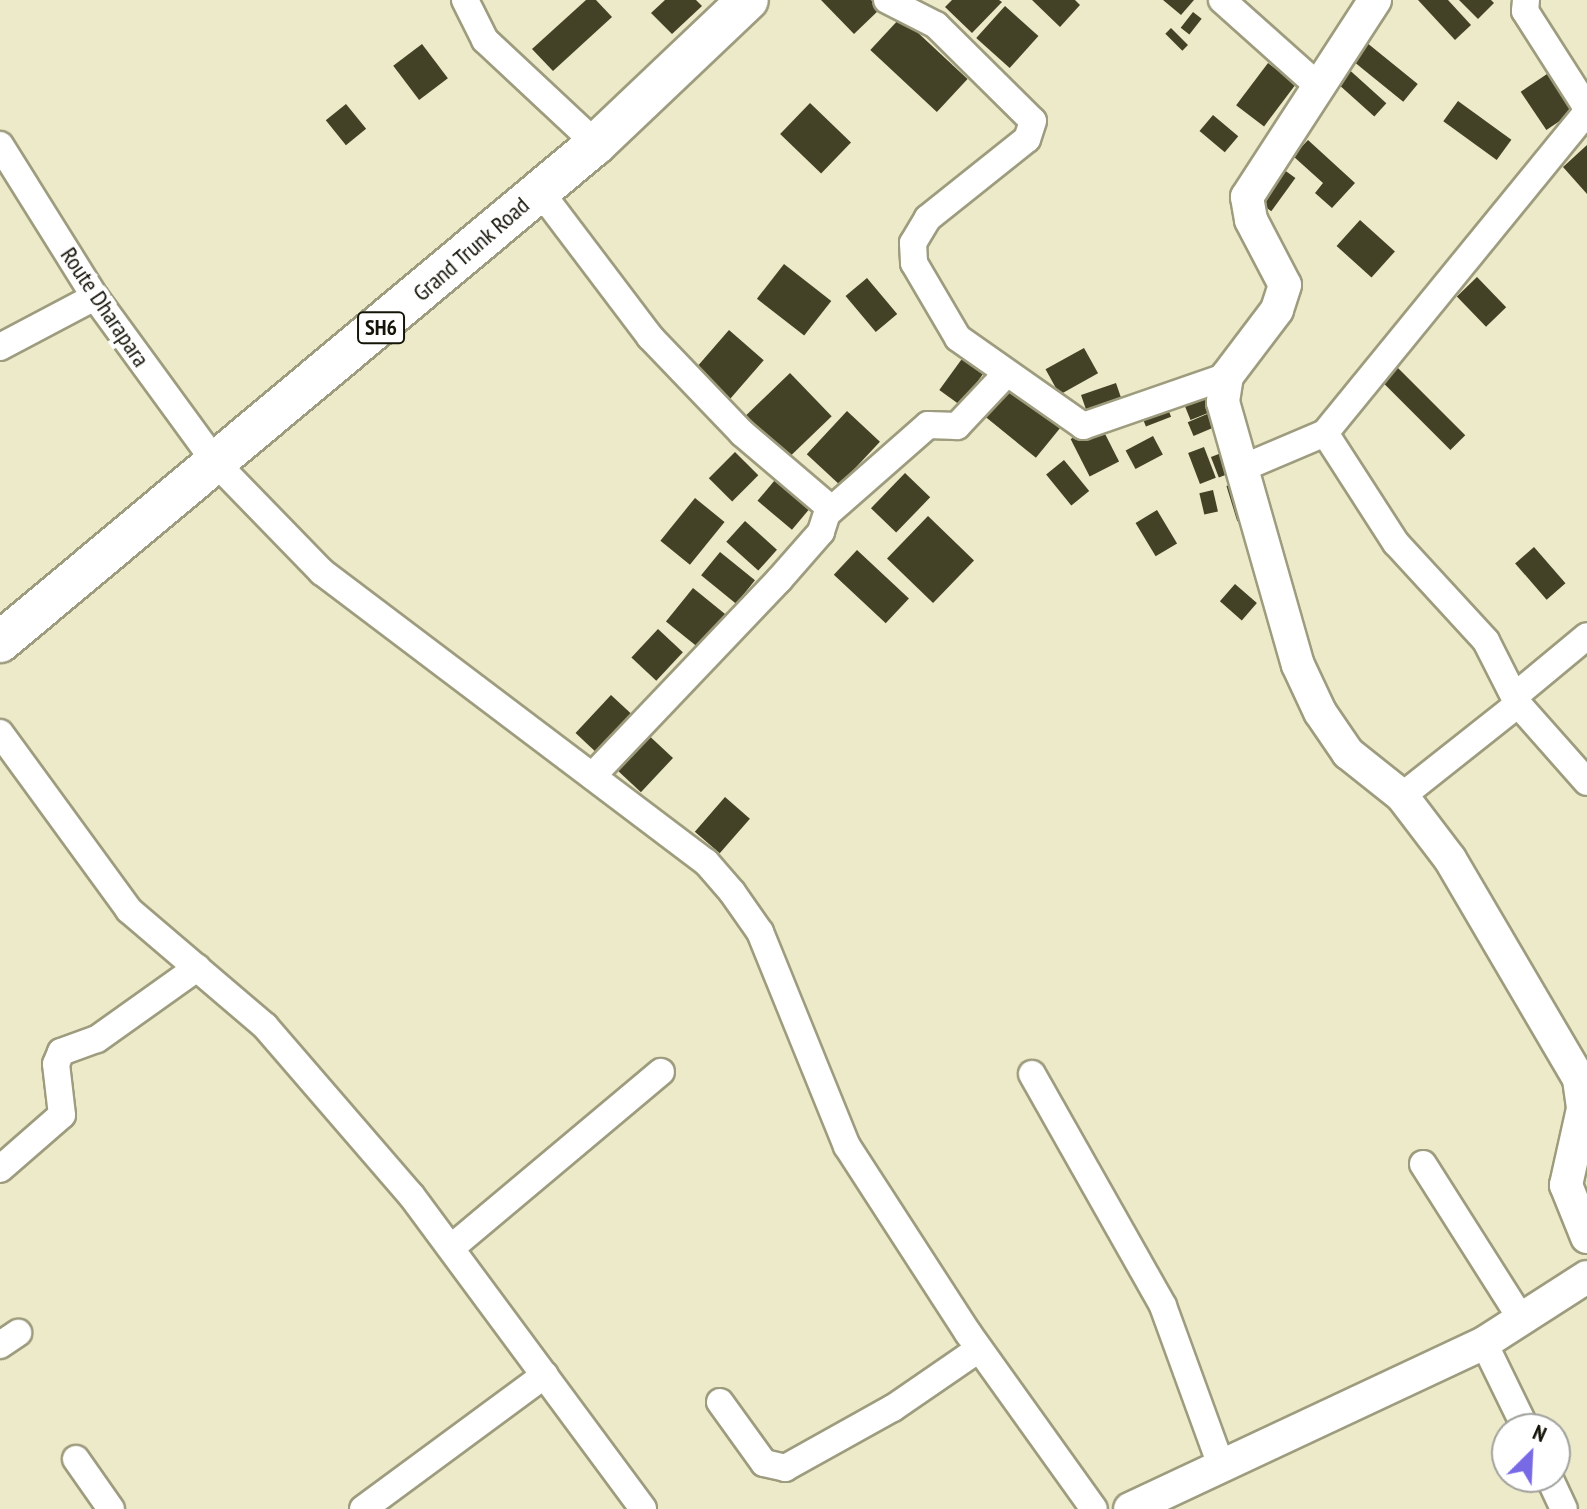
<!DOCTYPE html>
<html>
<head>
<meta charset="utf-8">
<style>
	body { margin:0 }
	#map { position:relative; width:1587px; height:1509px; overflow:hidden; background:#eceac9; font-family:"PT Sans Narrow",sans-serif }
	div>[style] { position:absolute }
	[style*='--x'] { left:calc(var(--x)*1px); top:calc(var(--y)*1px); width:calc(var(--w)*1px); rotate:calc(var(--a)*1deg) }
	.building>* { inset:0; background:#444226; transform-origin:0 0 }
	.roads { filter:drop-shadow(2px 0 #9e9c7e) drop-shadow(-2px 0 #9e9c7e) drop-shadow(0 2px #9e9c7e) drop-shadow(0 -2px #9e9c7e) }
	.minor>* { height:26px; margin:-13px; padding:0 13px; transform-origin:13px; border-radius:13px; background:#fff }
	.tertiary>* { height:32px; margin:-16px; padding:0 16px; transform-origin:16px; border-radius:16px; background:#fff }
	.primary>* { height:40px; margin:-20px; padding:0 20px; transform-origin:20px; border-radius:20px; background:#fff }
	span { translate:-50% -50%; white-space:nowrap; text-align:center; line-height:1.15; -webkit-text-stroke:8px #fff; paint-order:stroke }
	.shield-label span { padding:2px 6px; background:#fff; border:2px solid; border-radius:6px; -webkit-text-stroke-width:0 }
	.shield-label { font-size:22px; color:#151409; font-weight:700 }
	.street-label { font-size:24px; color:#151409 }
	.north { position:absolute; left:1491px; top:1413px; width:80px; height:80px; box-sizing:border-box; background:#fff; border:2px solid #a1a19d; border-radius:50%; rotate:24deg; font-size:22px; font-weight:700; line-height:32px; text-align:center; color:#151409 }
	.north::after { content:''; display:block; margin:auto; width:28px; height:36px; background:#786ae5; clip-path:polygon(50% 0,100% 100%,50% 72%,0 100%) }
</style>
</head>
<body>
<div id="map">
	<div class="building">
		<i style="clip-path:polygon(586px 0,596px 0,612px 17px,553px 71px,532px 49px)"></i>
		<i style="clip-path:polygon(665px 0,696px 0,702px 6px,672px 34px,651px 13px)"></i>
		<i style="clip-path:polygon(821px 0,871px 0,880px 9px,854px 34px)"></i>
		<i style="clip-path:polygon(952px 0,999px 0,1002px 2px,972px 33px,945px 7px)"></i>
		<i style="clip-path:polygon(1032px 0,1075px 0,1080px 5px,1060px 27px)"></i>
		<i style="clip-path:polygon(1163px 0,1194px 0,1181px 15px)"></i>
		<i style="clip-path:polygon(1418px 0,1448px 0,1471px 25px,1455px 40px)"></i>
		<i style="clip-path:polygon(1459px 0,1491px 0,1494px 3px,1478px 19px)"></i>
		<i style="left:1005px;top:6px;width:45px;height:43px;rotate:42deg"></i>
		<i style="left:1193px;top:12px;width:11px;height:20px;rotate:38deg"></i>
		<i style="left:901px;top:17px;width:91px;height:45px;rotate:43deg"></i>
		<i style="left:1171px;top:28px;width:24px;height:8px;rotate:45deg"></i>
		<i style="left:1361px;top:38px;width:73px;height:23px;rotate:39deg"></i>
		<i style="left:422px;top:44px;width:43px;height:36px;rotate:53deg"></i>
		<i style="left:1268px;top:63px;width:35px;height:53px;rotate:37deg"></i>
		<i style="left:1344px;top:65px;width:57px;height:18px;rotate:42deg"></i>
		<i style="left:1553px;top:70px;width:46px;height:39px;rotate:56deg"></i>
		<i style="left:1458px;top:101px;width:66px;height:25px;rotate:36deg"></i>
		<i style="left:810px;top:103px;width:57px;height:43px;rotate:44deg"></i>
		<i style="left:346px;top:104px;width:32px;height:26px;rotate:51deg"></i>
		<i style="left:1213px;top:115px;width:33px;height:21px;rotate:40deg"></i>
		<i style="clip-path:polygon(1308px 140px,1355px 183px,1332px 208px,1315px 193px,1323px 183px,1293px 156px)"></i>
		<i style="clip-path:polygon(1587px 145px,1587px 194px,1563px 167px)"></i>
		<i style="left:1276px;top:164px;width:24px;height:41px;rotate:36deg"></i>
		<i style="left:1360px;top:220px;width:47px;height:35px;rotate:42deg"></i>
		<i style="left:784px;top:264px;width:60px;height:44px;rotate:38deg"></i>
		<i style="left:1477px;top:277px;width:42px;height:28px;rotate:46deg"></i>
		<i style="left:867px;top:278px;width:47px;height:28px;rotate:50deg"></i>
		<i style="left:729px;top:330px;width:46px;height:53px;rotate:41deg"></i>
		<i style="left:1084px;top:348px;width:29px;height:44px;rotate:61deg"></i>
		<i style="left:964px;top:356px;width:26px;height:42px;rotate:36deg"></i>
		<i style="left:1391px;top:361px;width:105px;height:21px;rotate:45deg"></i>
		<i style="left:790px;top:373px;width:60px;height:66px;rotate:46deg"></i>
		<i style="left:1005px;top:380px;width:73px;height:41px;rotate:39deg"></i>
		<i style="left:1116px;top:383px;width:24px;height:37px;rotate:71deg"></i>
		<i style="left:1211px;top:388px;width:22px;height:31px;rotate:68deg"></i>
		<i style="left:1165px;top:401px;width:17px;height:27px;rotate:69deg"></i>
		<i style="left:1219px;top:409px;width:15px;height:34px;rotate:67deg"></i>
		<i style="left:847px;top:411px;width:45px;height:59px;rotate:43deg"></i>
		<i style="left:1100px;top:424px;width:42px;height:33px;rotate:63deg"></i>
		<i style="left:1153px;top:436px;width:21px;height:31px;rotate:62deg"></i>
		<i style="left:1204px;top:447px;width:33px;height:17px;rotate:69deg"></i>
		<i style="left:735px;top:452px;width:33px;height:37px;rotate:45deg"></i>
		<i style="left:1224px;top:452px;width:22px;height:14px;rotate:69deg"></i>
		<i style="left:1064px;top:460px;width:40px;height:23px;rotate:51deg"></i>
		<i style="left:905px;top:473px;width:35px;height:49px;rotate:44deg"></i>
		<i style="left:780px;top:474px;width:45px;height:35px;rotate:40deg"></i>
		<i style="left:1236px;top:483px;width:37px;height:10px;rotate:73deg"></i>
		<i style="left:1213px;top:490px;width:22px;height:14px;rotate:77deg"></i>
		<i style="left:695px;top:498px;width:38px;height:55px;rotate:39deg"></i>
		<i style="left:1157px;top:510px;width:39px;height:25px;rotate:59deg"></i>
		<i style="left:928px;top:516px;width:64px;height:59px;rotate:44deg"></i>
		<i style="left:745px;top:521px;width:43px;height:28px;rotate:42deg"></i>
		<i style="left:1534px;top:547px;width:48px;height:25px;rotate:49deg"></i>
		<i style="left:857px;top:550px;width:71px;height:34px;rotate:43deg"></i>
		<i style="left:720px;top:552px;width:45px;height:30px;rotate:39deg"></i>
		<i style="left:1235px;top:584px;width:29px;height:23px;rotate:41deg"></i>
		<i style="left:693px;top:588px;width:44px;height:43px;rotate:39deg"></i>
		<i style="left:658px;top:629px;width:34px;height:39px;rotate:43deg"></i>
		<i style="left:611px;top:695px;width:35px;height:52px;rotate:43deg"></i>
		<i style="left:643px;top:730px;width:41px;height:47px;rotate:43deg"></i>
		<i style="left:725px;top:797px;width:33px;height:46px;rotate:41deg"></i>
	</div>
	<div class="roads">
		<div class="minor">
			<i style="--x:465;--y:0;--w:45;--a:63.4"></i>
			<i style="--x:485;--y:40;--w:152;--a:43.1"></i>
			<i style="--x:887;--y:0;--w:55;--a:27"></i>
			<i style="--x:936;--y:25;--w:136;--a:44.7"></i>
			<i style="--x:1033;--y:121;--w:19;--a:108"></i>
			<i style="--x:1027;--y:139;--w:127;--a:141.4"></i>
			<i style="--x:928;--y:218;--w:29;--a:121"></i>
			<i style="--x:913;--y:243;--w:20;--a:87"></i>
			<i style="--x:914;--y:263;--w:87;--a:59.6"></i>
			<i style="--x:958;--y:338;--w:153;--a:35.1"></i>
			<i style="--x:1083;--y:426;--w:152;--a:-19.1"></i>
			<i style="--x:1222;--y:0;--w:127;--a:41.8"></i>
			<i style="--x:1526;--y:0;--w:11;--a:95"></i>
			<i style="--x:1525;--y:11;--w:115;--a:57.4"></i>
			<i style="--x:0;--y:145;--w:179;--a:58"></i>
			<i style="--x:95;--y:297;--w:207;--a:53.9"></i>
			<i style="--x:217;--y:464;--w:151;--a:45.8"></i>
			<i style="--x:322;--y:572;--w:481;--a:37.1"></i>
			<i style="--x:706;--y:862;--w:40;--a:49"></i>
			<i style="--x:732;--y:892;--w:49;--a:55"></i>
			<i style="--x:760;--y:932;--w:231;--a:67.9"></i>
			<i style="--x:847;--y:1146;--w:223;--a:57.1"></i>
			<i style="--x:968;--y:1333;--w:216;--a:54.4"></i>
			<i style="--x:539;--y:190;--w:184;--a:52.9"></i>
			<i style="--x:650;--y:337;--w:133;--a:46.2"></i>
			<i style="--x:742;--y:433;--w:114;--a:40.4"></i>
			<i style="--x:829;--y:507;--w:26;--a:108"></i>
			<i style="--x:821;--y:532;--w:64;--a:131.2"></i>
			<i style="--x:779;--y:580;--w:269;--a:133.6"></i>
			<i style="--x:0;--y:347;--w:107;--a:-27.8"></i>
			<i style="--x:1325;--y:433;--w:131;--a:57.2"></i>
			<i style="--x:1396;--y:543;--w:133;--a:47.4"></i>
			<i style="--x:1486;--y:641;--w:71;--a:63.1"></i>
			<i style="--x:1518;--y:704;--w:104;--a:48.5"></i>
			<i style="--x:1245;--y:467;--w:87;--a:-23"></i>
			<i style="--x:1325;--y:433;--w:414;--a:-50.8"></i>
			<i style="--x:829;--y:512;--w:132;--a:-41.3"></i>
			<i style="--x:928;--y:425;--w:29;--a:2"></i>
			<i style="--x:957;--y:426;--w:70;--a:-46.7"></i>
			<i style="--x:1516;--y:695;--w:92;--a:-39.7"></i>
			<i style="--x:0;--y:733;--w:219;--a:53.9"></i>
			<i style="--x:129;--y:910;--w:179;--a:40.5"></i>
			<i style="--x:265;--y:1026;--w:223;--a:49.2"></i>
			<i style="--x:411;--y:1195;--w:390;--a:53.5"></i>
			<i style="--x:1402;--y:796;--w:148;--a:-38.4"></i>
			<i style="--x:1032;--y:1074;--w:266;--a:60.5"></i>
			<i style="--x:1163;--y:1306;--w:169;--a:70"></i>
			<i style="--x:1423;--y:1164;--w:185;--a:57.6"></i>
			<i style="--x:0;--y:1169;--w:82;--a:-41.1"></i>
			<i style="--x:62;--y:1115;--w:51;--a:-96.7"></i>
			<i style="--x:56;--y:1064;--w:13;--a:-67"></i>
			<i style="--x:61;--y:1052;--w:38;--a:-20"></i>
			<i style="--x:97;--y:1039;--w:123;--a:-35.4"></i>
			<i style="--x:451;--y:1248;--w:274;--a:-40"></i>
			<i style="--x:1484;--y:1343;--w:96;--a:64"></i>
			<i style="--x:0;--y:1345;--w:22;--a:-34"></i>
			<i style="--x:720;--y:1402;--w:75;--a:54.2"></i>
			<i style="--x:764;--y:1463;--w:22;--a:13"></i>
			<i style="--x:785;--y:1468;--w:124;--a:-29.1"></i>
			<i style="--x:893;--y:1408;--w:104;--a:-34.5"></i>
			<i style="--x:76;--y:1459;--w:61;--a:55"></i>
			<i style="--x:1549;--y:1477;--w:35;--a:65"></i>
			<i style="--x:363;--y:1509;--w:226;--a:-36.4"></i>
		</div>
		<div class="tertiary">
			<i style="--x:1375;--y:0;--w:235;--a:123"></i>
			<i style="--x:1247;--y:197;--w:23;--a:80"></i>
			<i style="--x:1251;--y:220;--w:73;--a:62.4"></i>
			<i style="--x:1285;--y:285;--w:26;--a:108"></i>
			<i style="--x:1277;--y:310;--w:83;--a:127.1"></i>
			<i style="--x:1227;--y:376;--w:26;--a:99"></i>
			<i style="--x:1223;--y:402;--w:273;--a:74.1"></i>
			<i style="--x:1298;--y:665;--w:52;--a:64.9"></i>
			<i style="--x:1320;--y:712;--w:50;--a:55.7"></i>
			<i style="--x:1348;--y:753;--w:69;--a:38.5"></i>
			<i style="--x:1402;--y:796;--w:79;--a:52.7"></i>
			<i style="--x:1450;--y:859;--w:255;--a:59.6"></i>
			<i style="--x:1579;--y:1079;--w:30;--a:82"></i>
			<i style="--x:1583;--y:1109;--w:78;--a:102.6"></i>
			<i style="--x:1566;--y:1185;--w:56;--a:68"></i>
			<i style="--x:1130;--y:1509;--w:391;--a:-25.1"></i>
			<i style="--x:1484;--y:1343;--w:122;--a:-32.7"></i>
		</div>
		<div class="primary">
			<i style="--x:0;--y:642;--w:777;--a:-39.88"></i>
			<i style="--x:596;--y:144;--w:209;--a:-43.5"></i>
		</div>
	</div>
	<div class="shield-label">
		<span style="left:381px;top:328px">SH6</span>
	</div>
	<div class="street-label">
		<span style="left:471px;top:249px;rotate:-41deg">Grand Trunk Road</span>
		<span style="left:105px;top:307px;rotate:56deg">Route Dharapara</span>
	</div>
	<div class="north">N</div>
</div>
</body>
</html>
